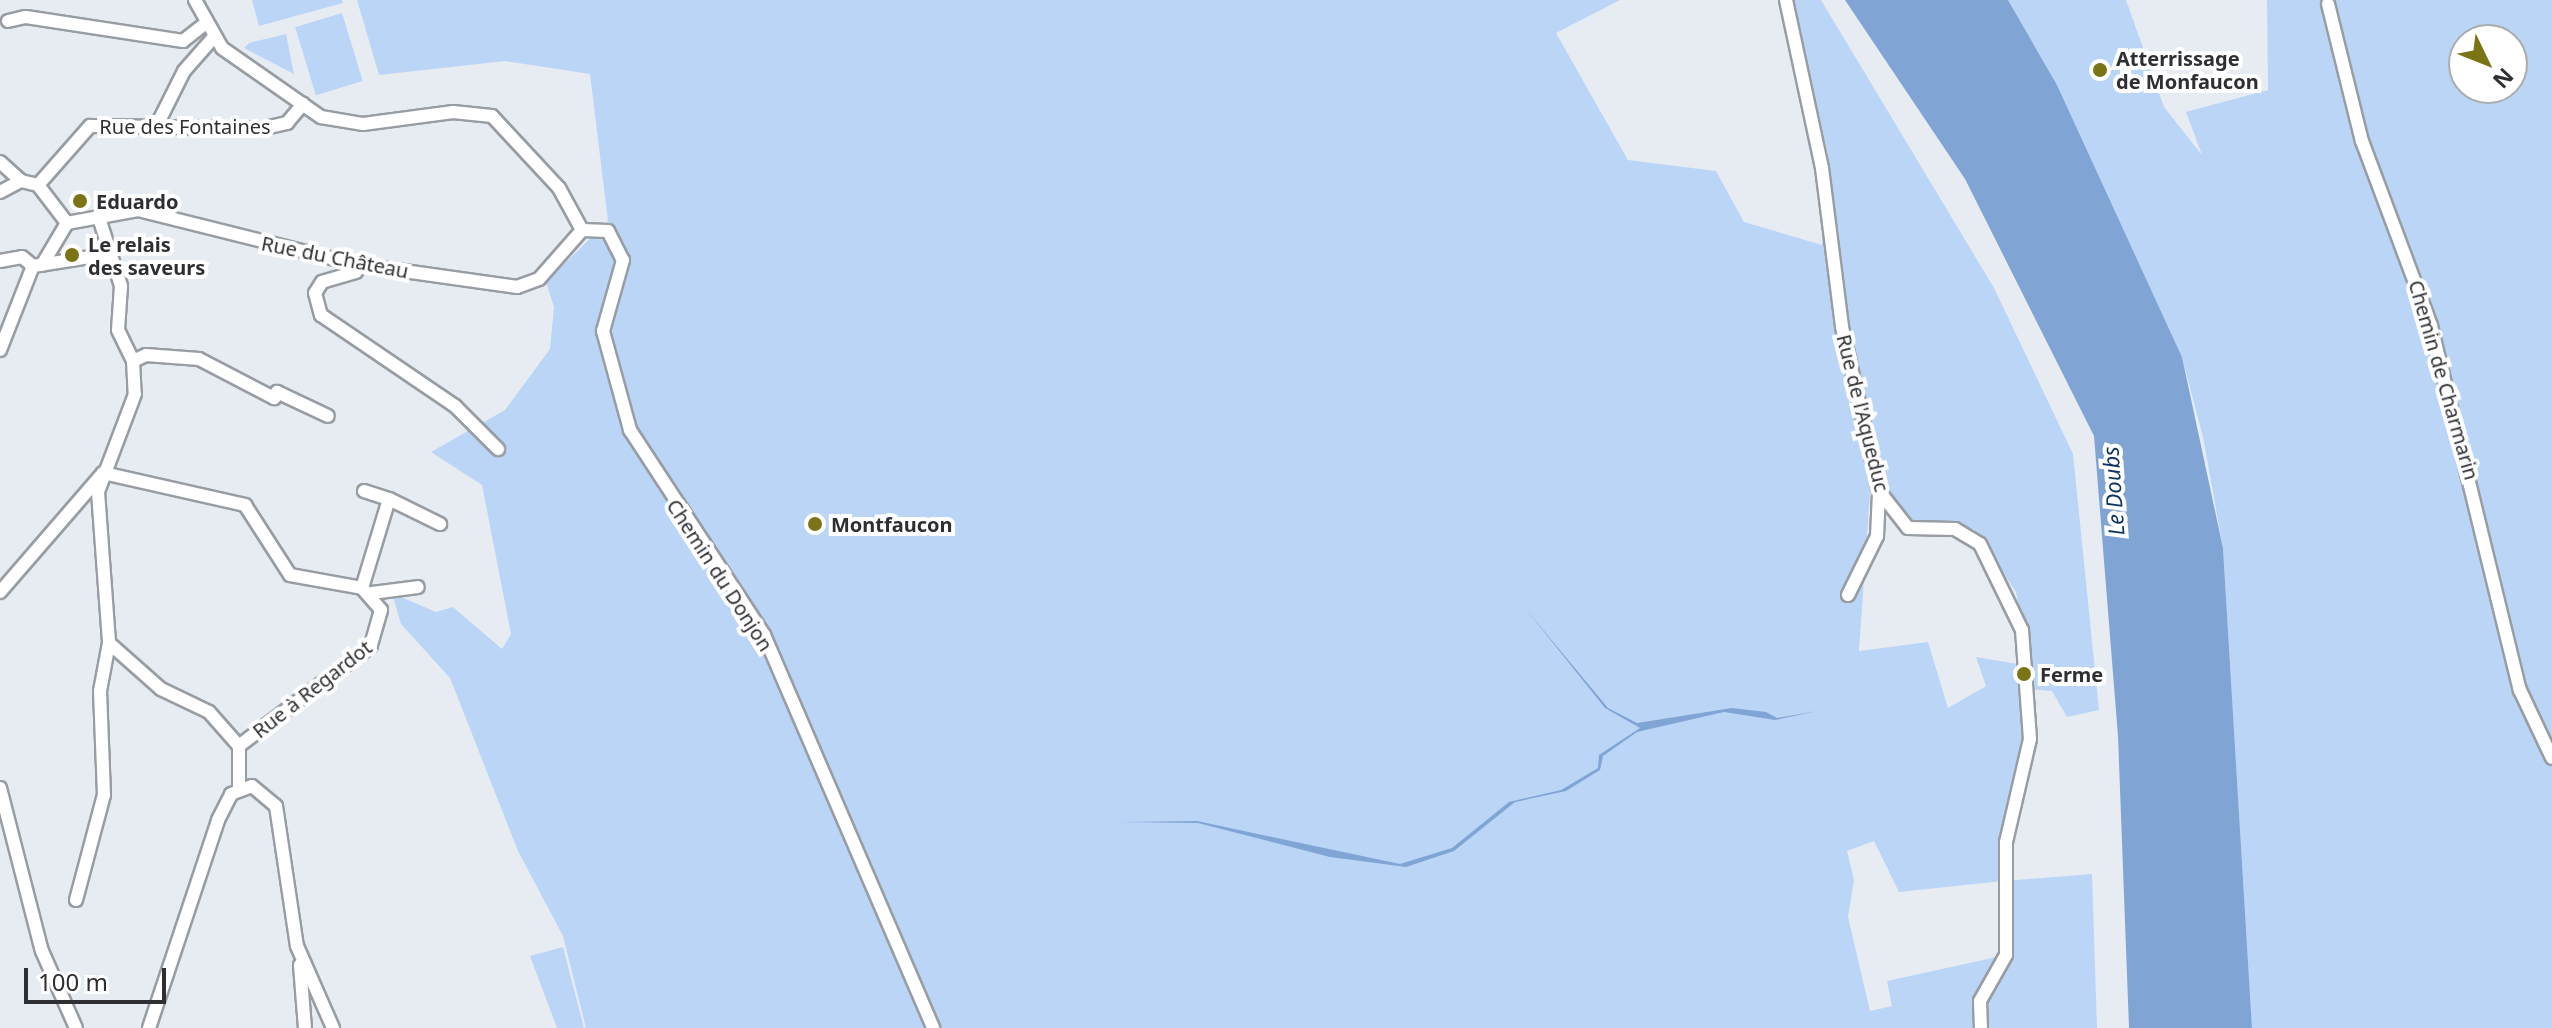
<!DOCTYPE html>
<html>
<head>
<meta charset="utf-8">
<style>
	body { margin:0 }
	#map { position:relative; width:2552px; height:1028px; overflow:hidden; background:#e7ecf3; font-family:"Noto Sans",sans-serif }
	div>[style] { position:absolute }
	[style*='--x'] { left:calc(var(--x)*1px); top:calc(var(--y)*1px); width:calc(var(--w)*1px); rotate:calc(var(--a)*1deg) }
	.green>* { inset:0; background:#bbd5f7; transform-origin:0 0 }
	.water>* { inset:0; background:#80a5d4 }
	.roads { filter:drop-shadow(2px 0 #989da3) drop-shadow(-2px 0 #989da3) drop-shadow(0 2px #989da3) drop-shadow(0 -2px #989da3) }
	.minor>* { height:12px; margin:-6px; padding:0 6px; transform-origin:6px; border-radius:6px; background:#fff }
	.dots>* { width:22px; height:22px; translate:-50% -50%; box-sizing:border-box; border:4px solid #fff; border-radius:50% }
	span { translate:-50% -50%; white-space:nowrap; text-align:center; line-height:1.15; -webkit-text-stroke:8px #fff; paint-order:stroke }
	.poi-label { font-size:20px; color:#2d2f32; font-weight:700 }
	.left { translate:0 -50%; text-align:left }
	.street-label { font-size:20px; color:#2d2f32 }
	.water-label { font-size:22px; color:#0d335e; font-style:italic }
	.north { position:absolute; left:2448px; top:24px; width:80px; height:80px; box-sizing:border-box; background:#fff; border:2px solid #abacad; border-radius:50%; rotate:133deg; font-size:22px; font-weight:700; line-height:32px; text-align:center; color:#2d2f32 }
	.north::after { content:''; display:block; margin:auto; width:28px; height:36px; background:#7b7417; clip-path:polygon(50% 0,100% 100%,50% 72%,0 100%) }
	.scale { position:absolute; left:24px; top:968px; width:142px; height:36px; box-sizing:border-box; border:4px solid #2d2f32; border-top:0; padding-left:10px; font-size:24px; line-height:28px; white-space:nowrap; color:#2d2f32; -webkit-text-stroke:6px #fff; paint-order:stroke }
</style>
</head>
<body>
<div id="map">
	<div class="green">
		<i style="clip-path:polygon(252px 0,342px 0,343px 3px,259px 26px)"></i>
		<i style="clip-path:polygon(evenodd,357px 0,1620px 0,1556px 33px,1628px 160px,1716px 171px,1744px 222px,1822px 245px,1828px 154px,1793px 0,1821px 0,1994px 288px,2073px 454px,2099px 710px,2067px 717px,2052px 691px,2028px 689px,2004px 881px,2092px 874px,2097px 1028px,586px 1028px,563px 936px,518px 851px,450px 678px,401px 624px,392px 593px,436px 612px,453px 607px,502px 649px,511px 634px,482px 485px,431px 452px,505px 410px,550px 349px,554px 307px,546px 282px,608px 221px,590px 74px,505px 61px,379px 75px,357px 0,1887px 486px,1900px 514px,1914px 523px,1974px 529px,2016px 592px,2030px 666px,1976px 657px,1986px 686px,1948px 708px,1928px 642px,1859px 651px,1870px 493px,1887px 486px,357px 0,1874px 841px,1899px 892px,2003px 881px,2006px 955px,1887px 981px,1892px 1006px,1870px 1011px,1848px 917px,1854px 880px,1847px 851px,1874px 841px)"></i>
		<i style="clip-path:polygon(evenodd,2008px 0,2126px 0,2164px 107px,2202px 155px,2186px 112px,2268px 90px,2267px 0,2552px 0,2552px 1028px,2252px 1028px,2223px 548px,2203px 437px,2182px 357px,2057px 85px,2008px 0,2464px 40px,2512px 40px,2512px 88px,2464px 88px,2464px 40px)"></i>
		<i style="left:342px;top:13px;width:71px;height:49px;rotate:73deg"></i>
		<i style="clip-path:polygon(286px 34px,294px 74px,244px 48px,249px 43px)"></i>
		<i style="clip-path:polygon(563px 947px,584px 1028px,557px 1028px,530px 956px)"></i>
	</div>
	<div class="water">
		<i style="clip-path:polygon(1845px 0,2008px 0,2057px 85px,2182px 357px,2223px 548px,2252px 1028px,2129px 1028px,2118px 736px,2094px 436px,1965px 179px)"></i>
		<i style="clip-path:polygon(1525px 608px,1608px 708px,1637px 723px,1732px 708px,1766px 712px,1777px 718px,1818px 711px,1775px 720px,1724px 712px,1637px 732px,1603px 756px,1600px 770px,1566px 791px,1515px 802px,1454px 851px,1406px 867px,1330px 857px,1198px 823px,1120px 822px,1197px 821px,1400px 864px,1452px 848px,1509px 802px,1561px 790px,1598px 768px,1599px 755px,1640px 728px,1605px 708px)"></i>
	</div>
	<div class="roads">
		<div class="minor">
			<i style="--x:195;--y:0;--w:55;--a:60.6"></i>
			<i style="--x:222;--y:48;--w:121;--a:34.9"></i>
			<i style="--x:321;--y:117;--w:43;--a:9.5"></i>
			<i style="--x:363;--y:124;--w:91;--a:-7.6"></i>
			<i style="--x:453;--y:112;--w:39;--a:6"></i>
			<i style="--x:492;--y:116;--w:98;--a:47.1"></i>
			<i style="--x:559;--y:188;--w:48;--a:61.3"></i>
			<i style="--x:1786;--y:0;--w:172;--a:77.9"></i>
			<i style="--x:1822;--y:168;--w:160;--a:82.8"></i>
			<i style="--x:1842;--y:327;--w:168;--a:77.3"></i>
			<i style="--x:1879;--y:491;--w:47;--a:51.9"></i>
			<i style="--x:1908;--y:528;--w:47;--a:1.2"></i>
			<i style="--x:1955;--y:529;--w:29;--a:31"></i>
			<i style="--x:1980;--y:544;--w:96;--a:64"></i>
			<i style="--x:2022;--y:630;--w:109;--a:85.8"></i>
			<i style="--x:2030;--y:739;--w:106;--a:103.1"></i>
			<i style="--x:2006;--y:842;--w:113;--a:90"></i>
			<i style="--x:2006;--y:955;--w:53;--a:119.5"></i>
			<i style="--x:1980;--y:1001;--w:27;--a:88"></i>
			<i style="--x:2328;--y:4;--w:141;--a:76.1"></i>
			<i style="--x:2362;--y:141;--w:197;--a:69.5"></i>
			<i style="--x:2431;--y:326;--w:375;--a:76.3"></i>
			<i style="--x:2520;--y:690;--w:75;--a:64.8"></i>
			<i style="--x:8;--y:21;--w:18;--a:-13"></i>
			<i style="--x:26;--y:17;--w:159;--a:8.7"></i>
			<i style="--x:183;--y:41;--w:29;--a:-38"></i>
			<i style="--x:158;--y:123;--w:58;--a:-63.4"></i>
			<i style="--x:184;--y:71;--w:44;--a:-48.7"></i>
			<i style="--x:0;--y:162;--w:28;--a:42"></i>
			<i style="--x:21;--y:181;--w:17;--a:13"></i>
			<i style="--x:38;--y:185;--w:79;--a:-48.6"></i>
			<i style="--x:90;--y:126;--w:175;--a:0.7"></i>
			<i style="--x:265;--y:128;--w:23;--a:-13"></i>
			<i style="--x:287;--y:123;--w:25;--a:-50"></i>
			<i style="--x:38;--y:185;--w:48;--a:52.7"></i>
			<i style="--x:0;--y:192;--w:24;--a:-28"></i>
			<i style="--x:100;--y:221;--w:68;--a:72.1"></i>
			<i style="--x:121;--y:286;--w:44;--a:93.9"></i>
			<i style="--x:118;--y:330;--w:34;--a:64"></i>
			<i style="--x:133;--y:361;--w:33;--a:87"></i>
			<i style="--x:135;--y:394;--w:105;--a:110.7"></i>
			<i style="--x:98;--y:492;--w:151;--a:85.8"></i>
			<i style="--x:109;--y:643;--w:69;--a:41.5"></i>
			<i style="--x:161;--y:689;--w:53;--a:25.6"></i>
			<i style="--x:209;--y:712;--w:45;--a:48.6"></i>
			<i style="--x:239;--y:746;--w:41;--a:90"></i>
			<i style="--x:67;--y:223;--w:72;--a:-10.4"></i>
			<i style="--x:138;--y:210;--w:223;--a:14"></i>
			<i style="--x:354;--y:264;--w:165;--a:8"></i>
			<i style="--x:517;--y:287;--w:23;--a:-20"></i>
			<i style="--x:539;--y:279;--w:65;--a:-48.7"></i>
			<i style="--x:582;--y:230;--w:26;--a:2"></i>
			<i style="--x:608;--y:231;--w:33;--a:63"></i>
			<i style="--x:623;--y:260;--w:74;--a:105.7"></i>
			<i style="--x:603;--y:331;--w:103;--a:74.7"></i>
			<i style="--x:630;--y:430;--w:245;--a:56.8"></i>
			<i style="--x:764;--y:635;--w:428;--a:66.7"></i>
			<i style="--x:0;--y:261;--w:22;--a:-10"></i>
			<i style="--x:22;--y:257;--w:14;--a:39"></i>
			<i style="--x:42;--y:265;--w:49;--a:-59.2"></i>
			<i style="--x:33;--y:266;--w:78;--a:-8.9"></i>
			<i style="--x:356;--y:272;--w:35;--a:164"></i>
			<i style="--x:322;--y:282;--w:13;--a:122"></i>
			<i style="--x:315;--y:293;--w:23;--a:75"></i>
			<i style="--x:321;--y:315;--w:162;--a:34.2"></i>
			<i style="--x:455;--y:406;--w:61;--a:45"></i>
			<i style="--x:0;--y:350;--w:90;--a:-68.6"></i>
			<i style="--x:133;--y:361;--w:14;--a:-25"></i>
			<i style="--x:146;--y:355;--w:53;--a:4.3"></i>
			<i style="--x:199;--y:359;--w:85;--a:27.5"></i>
			<i style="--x:274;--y:398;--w:7;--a:-63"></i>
			<i style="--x:277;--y:392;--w:56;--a:25.2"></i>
			<i style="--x:103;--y:473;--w:146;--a:12.7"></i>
			<i style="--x:245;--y:505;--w:83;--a:57.3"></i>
			<i style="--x:290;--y:575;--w:73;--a:10.2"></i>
			<i style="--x:362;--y:588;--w:29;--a:49"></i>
			<i style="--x:381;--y:610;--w:37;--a:106"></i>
			<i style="--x:371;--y:646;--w:166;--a:142.9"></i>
			<i style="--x:364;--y:491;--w:26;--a:18"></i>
			<i style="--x:362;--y:588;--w:93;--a:-73.1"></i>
			<i style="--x:389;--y:499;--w:57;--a:26.1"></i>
			<i style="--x:0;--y:592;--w:157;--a:-49.1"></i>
			<i style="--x:372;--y:593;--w:46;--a:-7.4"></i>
			<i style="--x:1848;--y:595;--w:66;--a:-63.8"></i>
			<i style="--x:1877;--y:536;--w:42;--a:-87.3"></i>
			<i style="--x:0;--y:788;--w:168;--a:75.6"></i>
			<i style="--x:42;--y:951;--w:84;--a:66.2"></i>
			<i style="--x:76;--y:900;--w:109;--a:-75.1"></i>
			<i style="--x:104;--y:795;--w:104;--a:-92.2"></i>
			<i style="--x:100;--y:691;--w:49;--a:-79.4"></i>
			<i style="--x:300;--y:965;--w:63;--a:85.5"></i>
			<i style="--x:149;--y:1028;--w:219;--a:-71.6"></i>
			<i style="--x:218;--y:820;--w:29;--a:-63"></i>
			<i style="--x:231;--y:794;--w:22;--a:-21"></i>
			<i style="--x:252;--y:786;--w:31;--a:40"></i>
			<i style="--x:276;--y:806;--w:142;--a:81.5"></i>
			<i style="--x:297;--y:946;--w:90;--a:66.3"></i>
		</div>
	</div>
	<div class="dots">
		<i style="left:2100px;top:70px;background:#7b7417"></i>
		<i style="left:80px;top:201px;background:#7b7417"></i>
		<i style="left:72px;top:255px;background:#7b7417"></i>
		<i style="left:815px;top:524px;background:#7b7417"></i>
		<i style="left:2024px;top:674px;background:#7b7417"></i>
	</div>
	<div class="poi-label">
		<span class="left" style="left:2116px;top:70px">Atterrissage<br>de Monfaucon</span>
		<span class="left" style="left:96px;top:201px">Eduardo</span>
		<span class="left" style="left:88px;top:256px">Le relais<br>des saveurs</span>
		<span class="left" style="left:831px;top:524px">Montfaucon</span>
		<span class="left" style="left:2040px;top:674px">Ferme</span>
	</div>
	<div class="street-label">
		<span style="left:185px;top:126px">Rue des Fontaines</span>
		<span style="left:335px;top:257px;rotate:11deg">Rue du Château</span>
		<span style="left:2444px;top:380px;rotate:74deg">Chemin de Charmarin</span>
		<span style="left:1863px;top:413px;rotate:76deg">Rue de l'Aqueduc</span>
		<span style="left:720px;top:575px;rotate:57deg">Chemin du Donjon</span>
		<span style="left:312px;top:689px;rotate:-38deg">Rue à Regardot</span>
	</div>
	<div class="water-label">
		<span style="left:2113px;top:491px;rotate:-94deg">Le Doubs</span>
	</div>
	<div class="north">N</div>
	<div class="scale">100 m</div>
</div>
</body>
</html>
